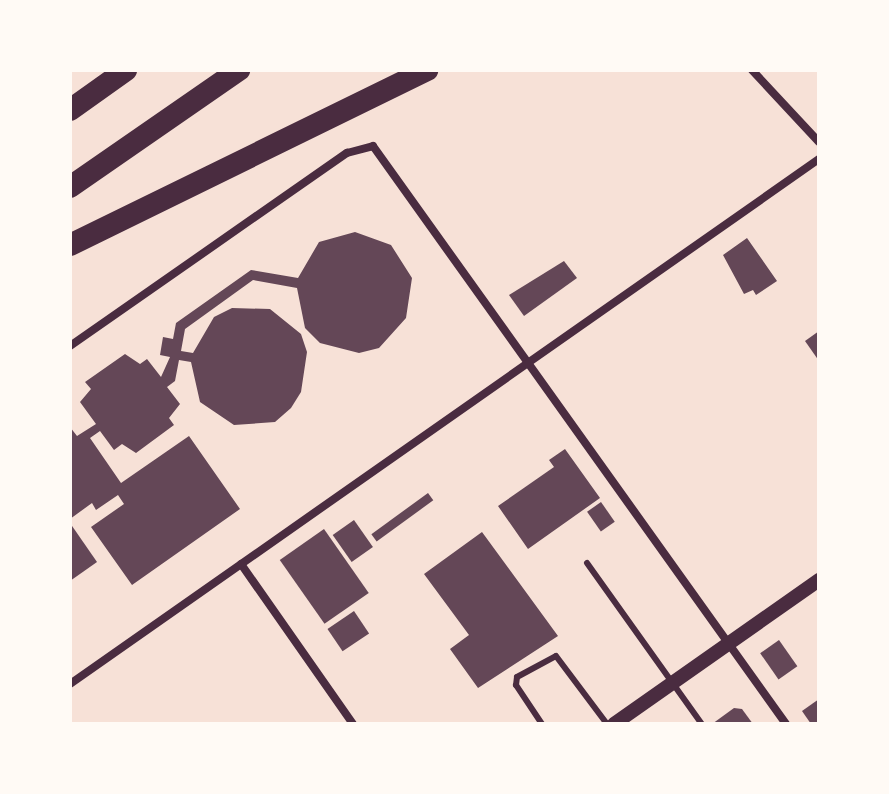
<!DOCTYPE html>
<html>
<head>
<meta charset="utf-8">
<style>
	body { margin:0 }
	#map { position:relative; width:889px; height:794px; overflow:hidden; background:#f7e1d7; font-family:Merriweather,serif }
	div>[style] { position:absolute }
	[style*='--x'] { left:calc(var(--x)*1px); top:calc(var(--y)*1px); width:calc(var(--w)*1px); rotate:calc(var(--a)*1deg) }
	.building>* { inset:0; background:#644757; transform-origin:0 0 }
	.service>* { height:6px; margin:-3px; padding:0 3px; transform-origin:3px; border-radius:3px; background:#4a2c40 }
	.minor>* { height:8px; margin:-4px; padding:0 4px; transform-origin:4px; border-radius:4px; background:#4a2c40 }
	.tertiary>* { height:14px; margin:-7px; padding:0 7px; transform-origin:7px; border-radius:7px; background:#4a2c40 }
	.motorway>* { height:22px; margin:-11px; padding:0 11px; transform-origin:11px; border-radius:11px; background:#4a2c40 }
	span { translate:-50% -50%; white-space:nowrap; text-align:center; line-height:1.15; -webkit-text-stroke:8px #fffaf5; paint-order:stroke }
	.frame { position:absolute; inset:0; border:72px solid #fffaf5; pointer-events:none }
</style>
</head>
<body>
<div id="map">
	<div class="building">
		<i style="clip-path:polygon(355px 232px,391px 245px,412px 278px,406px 318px,379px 348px,359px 353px,320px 343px,305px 328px,297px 288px,253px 280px,185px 329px,181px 351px,193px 353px,214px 317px,232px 308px,270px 309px,301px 334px,307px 352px,301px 392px,291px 408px,275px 422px,234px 425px,200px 402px,191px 362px,179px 360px,175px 381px,167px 387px,180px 404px,169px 418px,174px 425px,136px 453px,122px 444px,114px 450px,100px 431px,90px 438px,121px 483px,189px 436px,240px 509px,132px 585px,91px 527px,124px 504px,118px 495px,96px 510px,92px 503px,70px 519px,70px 427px,77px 436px,96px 424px,80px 402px,91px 389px,85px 382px,125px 354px,140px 364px,147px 359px,161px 377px,170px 357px,160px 355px,163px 337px,173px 339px,176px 323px,251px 270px,298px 278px,319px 242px)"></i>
		<i style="clip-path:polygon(747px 238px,777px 281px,756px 295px,753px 290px,744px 294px,723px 255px)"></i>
		<i style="clip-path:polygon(564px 261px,577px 278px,524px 316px,509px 295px)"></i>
		<i style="clip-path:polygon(819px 331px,819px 361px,805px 341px)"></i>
		<i style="clip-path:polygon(565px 449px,600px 498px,528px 549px,498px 506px,554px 467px,549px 460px)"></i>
		<i style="left:428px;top:493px;width:9px;height:70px;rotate:54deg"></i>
		<i style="left:601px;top:502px;width:24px;height:17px;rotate:55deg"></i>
		<i style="left:354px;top:520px;width:33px;height:26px;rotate:55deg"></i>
		<i style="clip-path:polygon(70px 523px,97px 562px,70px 581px)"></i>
		<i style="left:324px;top:529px;width:78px;height:54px;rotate:55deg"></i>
		<i style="clip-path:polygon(482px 532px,558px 636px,478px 688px,450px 649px,469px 635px,424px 574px)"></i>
		<i style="left:354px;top:611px;width:27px;height:32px;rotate:56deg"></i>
		<i style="left:779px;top:640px;width:32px;height:23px;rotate:55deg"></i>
		<i style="clip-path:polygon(819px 699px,819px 724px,811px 724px,802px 711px)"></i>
		<i style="clip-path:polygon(734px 708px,742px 709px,753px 724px,712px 724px)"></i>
	</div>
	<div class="service">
		<i style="--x:587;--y:563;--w:198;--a:54.5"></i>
		<i style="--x:542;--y:724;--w:47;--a:-123.7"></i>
		<i style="--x:516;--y:685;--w:8;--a:-83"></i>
		<i style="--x:517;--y:677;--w:44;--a:-28.3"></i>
		<i style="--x:556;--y:656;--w:85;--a:53.1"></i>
	</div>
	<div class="minor">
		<i style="--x:752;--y:70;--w:98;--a:47.1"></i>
		<i style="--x:70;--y:346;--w:338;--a:-34.9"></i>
		<i style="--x:347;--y:153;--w:27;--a:-15"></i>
		<i style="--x:373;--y:146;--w:710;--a:54.45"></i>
		<i style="--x:241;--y:564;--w:195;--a:55"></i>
		<i style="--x:70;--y:684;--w:915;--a:-35.03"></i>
	</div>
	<div class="tertiary">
		<i style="--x:614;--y:724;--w:251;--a:-35.1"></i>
	</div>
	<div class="motorway">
		<i style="--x:70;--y:110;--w:69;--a:-35.5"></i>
		<i style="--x:70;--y:187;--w:206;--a:-34.7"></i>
		<i style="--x:70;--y:245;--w:398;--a:-26.1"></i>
	</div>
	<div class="frame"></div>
</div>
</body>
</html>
